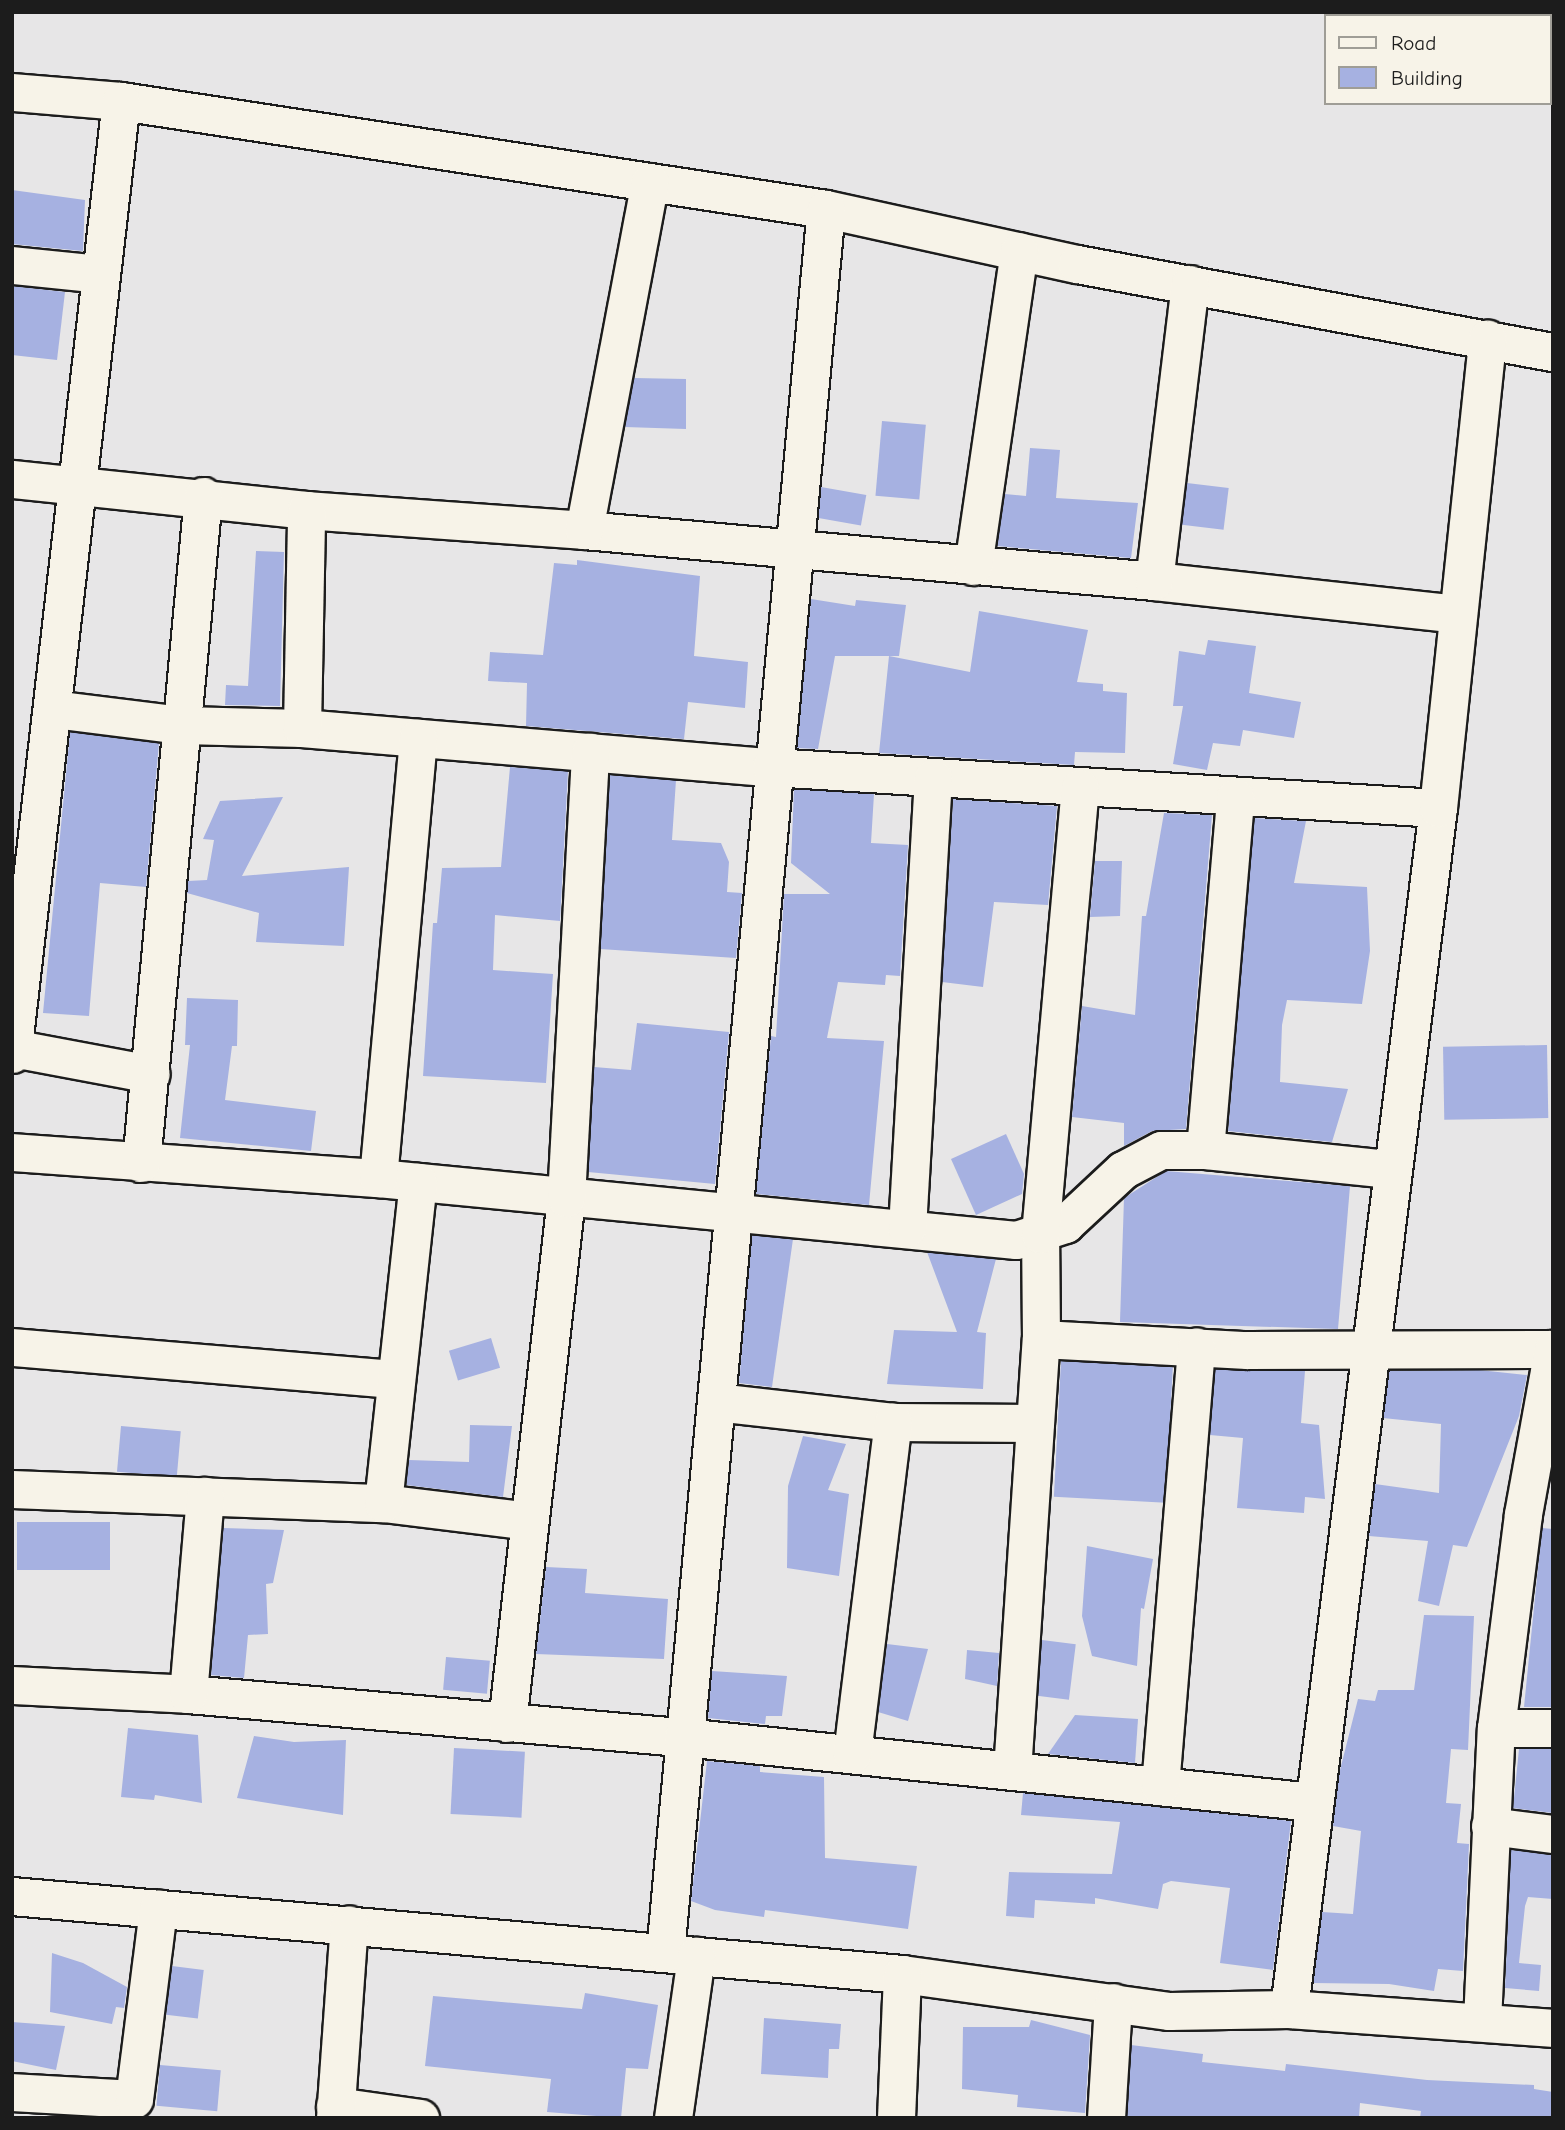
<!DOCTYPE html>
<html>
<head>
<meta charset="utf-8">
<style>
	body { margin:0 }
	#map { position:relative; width:1565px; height:2130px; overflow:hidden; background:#e7e6e7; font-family:"Comic Neue",sans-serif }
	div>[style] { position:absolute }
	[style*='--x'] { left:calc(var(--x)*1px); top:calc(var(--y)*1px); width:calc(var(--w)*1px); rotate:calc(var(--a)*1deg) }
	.building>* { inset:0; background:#a6b1e1; transform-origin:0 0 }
	.roads { filter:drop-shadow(2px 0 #1c1c1c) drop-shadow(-2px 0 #1c1c1c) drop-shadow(0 2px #1c1c1c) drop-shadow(0 -2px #1c1c1c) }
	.street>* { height:37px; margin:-18.5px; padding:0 18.5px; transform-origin:18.5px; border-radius:18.5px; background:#f7f3e8 }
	span { translate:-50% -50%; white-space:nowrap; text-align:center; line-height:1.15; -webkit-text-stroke:7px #f7f3e8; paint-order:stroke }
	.frame { position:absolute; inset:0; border:14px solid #1c1c1c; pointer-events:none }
	.legend { position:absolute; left:1324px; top:14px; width:228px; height:91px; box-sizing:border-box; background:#f7f3e8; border:2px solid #9f9d96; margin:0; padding:9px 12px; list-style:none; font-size:21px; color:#1c1c1c }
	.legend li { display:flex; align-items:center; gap:14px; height:35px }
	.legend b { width:35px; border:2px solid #9f9d96 }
</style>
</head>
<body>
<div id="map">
	<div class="building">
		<i style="clip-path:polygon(12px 190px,85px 200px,83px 251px,12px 244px)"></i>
		<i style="clip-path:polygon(12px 286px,65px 292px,57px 360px,12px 355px)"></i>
		<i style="clip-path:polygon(634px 378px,686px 379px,686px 429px,625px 427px)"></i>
		<i style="left:882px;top:421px;width:44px;height:75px;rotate:5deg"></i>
		<i style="clip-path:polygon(1030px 448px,1060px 450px,1056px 498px,1138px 503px,1131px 558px,997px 546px,1005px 494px,1026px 496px)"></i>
		<i style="left:1187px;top:483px;width:42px;height:42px;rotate:7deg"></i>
		<i style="left:821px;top:487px;width:46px;height:31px;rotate:10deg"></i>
		<i style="clip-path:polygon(256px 551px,284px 552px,280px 706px,225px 705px,226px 685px,248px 686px)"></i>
		<i style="clip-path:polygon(577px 560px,700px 576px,694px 656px,748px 662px,745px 708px,688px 702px,684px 739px,526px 726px,527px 683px,488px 681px,490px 652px,543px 655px,554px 563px,577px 565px)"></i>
		<i style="clip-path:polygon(811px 599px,855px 606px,856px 600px,906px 605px,899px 656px,835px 656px,818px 749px,797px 748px)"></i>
		<i style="clip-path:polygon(979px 611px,1088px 630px,1077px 682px,1103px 684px,1103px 691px,1127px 693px,1125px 753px,1075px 752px,1074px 765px,879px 753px,889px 656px,970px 672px)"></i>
		<i style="clip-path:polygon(1208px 640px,1256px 646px,1249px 693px,1301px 702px,1294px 738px,1243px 730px,1240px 746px,1213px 743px,1207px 770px,1173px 764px,1183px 706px,1173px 706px,1179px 651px,1205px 655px)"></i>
		<i style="clip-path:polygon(70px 732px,159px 743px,146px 887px,100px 883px,89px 1016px,43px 1013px)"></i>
		<i style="clip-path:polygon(510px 767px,568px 771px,560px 921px,495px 915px,493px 970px,553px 974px,546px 1083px,423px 1076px,433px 923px,437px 923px,442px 868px,501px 867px)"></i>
		<i style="clip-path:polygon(610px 775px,676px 780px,672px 840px,721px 843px,729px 862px,727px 892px,742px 893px,736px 958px,600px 949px)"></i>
		<i style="clip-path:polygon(794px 789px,874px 794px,871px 843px,908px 845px,900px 976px,886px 975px,885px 985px,838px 982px,827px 1038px,884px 1041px,869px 1205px,756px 1194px,771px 1036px,776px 1037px,784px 894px,830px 894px,791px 863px)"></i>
		<i style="clip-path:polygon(283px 797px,242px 876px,349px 867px,344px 946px,256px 942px,259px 913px,187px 893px,188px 881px,207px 880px,214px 840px,203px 839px,220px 801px)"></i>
		<i style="clip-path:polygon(953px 799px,1057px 806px,1048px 905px,994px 902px,983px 987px,942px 982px)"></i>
		<i style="clip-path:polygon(1164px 813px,1212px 815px,1186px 1129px,1152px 1131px,1124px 1146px,1124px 1123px,1072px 1117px,1082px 1006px,1135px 1015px,1142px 916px,1146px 916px)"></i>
		<i style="clip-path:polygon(1254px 818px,1306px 821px,1294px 883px,1367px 887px,1370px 951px,1362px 1004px,1287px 1000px,1282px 1025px,1280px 1082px,1348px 1089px,1332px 1142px,1228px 1131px)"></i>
		<i style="clip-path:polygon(1095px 861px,1122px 861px,1120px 916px,1090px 917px)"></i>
		<i style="clip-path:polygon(187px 998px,238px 1000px,237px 1046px,232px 1046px,225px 1100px,316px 1111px,311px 1151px,180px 1138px,190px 1045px,185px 1045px)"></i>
		<i style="clip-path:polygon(637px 1023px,729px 1032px,715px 1184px,588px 1172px,594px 1067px,631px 1070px)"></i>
		<i style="left:1547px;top:1045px;width:73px;height:104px;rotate:89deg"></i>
		<i style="clip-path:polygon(1006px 1134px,1024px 1174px,1022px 1194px,976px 1215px,951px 1159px)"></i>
		<i style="clip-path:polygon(1166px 1171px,1350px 1186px,1338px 1329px,1120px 1322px,1124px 1198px)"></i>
		<i style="clip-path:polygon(752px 1235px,793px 1239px,772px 1387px,739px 1383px)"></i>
		<i style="clip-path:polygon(927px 1252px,996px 1259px,977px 1332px,986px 1333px,983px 1389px,887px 1384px,894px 1330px,957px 1332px)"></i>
		<i style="left:491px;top:1338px;width:31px;height:44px;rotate:73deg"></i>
		<i style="left:1061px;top:1361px;width:112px;height:136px;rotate:3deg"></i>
		<i style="clip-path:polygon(1215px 1369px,1305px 1371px,1301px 1423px,1319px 1425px,1325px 1499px,1305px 1497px,1304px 1513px,1237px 1508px,1243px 1438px,1210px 1435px)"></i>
		<i style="clip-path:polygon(1479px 1370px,1527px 1375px,1519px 1416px,1467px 1547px,1453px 1545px,1439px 1606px,1418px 1601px,1428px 1541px,1369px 1536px,1375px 1484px,1439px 1493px,1441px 1424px,1383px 1418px,1389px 1371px)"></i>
		<i style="clip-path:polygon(470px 1425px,512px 1426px,503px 1497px,406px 1485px,409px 1460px,469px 1462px)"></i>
		<i style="left:121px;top:1426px;width:60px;height:46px;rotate:5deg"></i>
		<i style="clip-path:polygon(803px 1436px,846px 1444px,828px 1490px,849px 1494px,839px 1576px,787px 1568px,788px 1486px)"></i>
		<i style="left:17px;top:1522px;width:93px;height:48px"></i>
		<i style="clip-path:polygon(223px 1528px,284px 1530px,273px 1583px,266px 1584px,268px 1634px,248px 1635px,244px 1678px,211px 1675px)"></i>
		<i style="clip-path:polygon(1542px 1528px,1553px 1529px,1553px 1707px,1524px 1707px)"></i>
		<i style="clip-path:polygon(1087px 1546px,1153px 1559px,1144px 1609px,1141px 1608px,1137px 1666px,1092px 1656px,1082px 1616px)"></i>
		<i style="clip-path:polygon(546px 1567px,587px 1569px,585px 1593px,668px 1599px,664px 1659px,536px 1654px)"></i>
		<i style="clip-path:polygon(1424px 1615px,1474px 1616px,1468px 1750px,1451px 1749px,1446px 1803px,1461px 1804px,1457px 1843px,1469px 1844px,1463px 1971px,1438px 1969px,1434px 1991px,1389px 1984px,1313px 1983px,1322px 1912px,1353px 1914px,1361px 1831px,1333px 1826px,1339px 1774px,1358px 1699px,1375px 1701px,1378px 1690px,1414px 1690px)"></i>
		<i style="left:1042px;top:1640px;width:34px;height:56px;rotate:7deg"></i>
		<i style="clip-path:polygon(887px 1644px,928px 1649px,908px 1721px,878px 1712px)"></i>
		<i style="clip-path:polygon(967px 1650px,999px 1653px,997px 1686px,965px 1679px)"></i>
		<i style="left:446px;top:1657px;width:44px;height:33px;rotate:5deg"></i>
		<i style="clip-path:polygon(712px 1671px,787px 1676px,782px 1716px,766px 1716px,765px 1724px,708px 1718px)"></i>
		<i style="clip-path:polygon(1075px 1715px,1138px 1719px,1135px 1763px,1048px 1754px)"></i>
		<i style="clip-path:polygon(128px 1728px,198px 1735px,202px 1803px,155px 1795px,154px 1800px,121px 1797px)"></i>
		<i style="clip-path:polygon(254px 1736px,294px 1742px,346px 1740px,343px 1815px,237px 1798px)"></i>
		<i style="left:454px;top:1748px;width:71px;height:66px;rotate:3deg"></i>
		<i style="clip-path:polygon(1519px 1749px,1553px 1749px,1553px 1813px,1513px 1808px)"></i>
		<i style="clip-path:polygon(707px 1761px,760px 1766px,760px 1772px,824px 1777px,825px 1858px,917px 1866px,908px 1929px,765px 1910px,764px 1917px,715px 1910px,691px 1901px)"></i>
		<i style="clip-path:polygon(1023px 1793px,1291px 1821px,1273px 1970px,1220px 1963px,1230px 1888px,1171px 1881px,1163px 1884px,1158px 1909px,1095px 1898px,1095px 1904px,1035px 1900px,1034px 1918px,1006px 1916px,1009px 1872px,1112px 1874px,1120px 1822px,1021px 1815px)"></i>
		<i style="clip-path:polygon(1511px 1850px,1553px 1855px,1553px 1899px,1528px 1897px,1525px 1906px,1519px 1963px,1541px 1965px,1539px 1991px,1505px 1988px)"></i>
		<i style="clip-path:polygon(52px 1953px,83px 1963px,127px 1987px,124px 2008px,116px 2007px,112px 2024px,50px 2012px)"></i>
		<i style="left:172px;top:1966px;width:32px;height:49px;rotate:7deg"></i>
		<i style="clip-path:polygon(585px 1993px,658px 2005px,648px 2069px,626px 2068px,621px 2118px,547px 2112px,551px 2079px,425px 2066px,433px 1996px,582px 2009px)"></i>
		<i style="clip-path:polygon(764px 2018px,841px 2024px,839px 2049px,829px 2049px,828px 2078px,761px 2074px)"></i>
		<i style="clip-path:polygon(1031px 2020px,1090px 2035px,1085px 2113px,1017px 2107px,1018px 2095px,962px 2089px,963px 2027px,1029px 2027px)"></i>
		<i style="clip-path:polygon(12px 2022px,65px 2026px,56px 2070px,12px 2061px)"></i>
		<i style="clip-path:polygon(1131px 2045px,1203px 2054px,1202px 2062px,1285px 2071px,1286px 2064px,1427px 2080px,1534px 2085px,1534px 2089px,1553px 2092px,1553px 2118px,1420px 2118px,1421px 2111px,1360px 2103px,1359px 2118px,1127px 2116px)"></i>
		<i style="left:160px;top:2065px;width:61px;height:41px;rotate:5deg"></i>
	</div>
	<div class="roads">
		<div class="street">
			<i style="--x:12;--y:92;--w:109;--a:4.7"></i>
			<i style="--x:121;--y:101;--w:713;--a:8.71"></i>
			<i style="--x:826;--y:209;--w:257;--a:12.4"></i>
			<i style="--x:1077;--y:264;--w:484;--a:10.5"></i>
			<i style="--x:12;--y:265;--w:89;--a:5.8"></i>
			<i style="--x:12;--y:479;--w:296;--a:6"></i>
			<i style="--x:306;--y:510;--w:279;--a:4.1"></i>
			<i style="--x:584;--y:530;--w:572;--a:5.11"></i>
			<i style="--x:1154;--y:581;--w:305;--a:6.2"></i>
			<i style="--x:584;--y:530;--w:354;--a:-79.3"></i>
			<i style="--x:973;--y:566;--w:318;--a:-81.7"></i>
			<i style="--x:1154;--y:581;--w:299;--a:-83.1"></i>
			<i style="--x:53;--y:709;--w:130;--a:7.1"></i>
			<i style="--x:182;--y:725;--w:120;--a:1.4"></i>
			<i style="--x:302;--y:728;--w:471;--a:4.8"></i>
			<i style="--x:771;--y:767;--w:668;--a:3.52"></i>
			<i style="--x:302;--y:728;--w:218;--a:-88.9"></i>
			<i style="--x:12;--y:1048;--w:141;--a:10.6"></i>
			<i style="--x:12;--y:1054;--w:959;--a:-83.48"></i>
			<i style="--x:1205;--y:1150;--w:354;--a:-85.1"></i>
			<i style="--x:12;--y:1152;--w:367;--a:4.1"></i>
			<i style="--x:378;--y:1178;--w:641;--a:5.55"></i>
			<i style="--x:1016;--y:1240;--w:52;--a:-18.1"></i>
			<i style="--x:1065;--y:1224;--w:79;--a:-43"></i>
			<i style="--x:1123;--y:1170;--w:43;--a:-27.8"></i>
			<i style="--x:1161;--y:1150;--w:44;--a:0"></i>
			<i style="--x:1205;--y:1150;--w:186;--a:5.9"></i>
			<i style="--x:141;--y:1163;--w:670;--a:-84.69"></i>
			<i style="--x:378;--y:1178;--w:442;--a:-84.8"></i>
			<i style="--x:907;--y:1228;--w:451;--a:-86.7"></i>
			<i style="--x:1041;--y:1339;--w:206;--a:3.1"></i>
			<i style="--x:1247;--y:1350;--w:306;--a:-0.2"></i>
			<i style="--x:12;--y:1347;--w:385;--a:4.8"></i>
			<i style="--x:716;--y:1402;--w:178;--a:6.4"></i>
			<i style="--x:893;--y:1422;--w:142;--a:0.4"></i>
			<i style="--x:12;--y:1489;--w:371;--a:2.2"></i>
			<i style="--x:383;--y:1503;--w:147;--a:7"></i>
			<i style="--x:383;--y:1503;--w:323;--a:-83.8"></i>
			<i style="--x:12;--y:1685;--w:176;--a:2.9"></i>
			<i style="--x:188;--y:1694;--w:497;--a:5"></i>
			<i style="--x:683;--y:1737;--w:633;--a:5.89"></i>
			<i style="--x:188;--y:1694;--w:199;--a:-85.1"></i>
			<i style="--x:507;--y:1723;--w:528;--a:-83.59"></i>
			<i style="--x:566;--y:1198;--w:447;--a:-86.9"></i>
			<i style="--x:1496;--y:1728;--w:57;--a:0"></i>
			<i style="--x:852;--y:1754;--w:335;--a:-83"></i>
			<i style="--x:1012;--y:1771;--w:433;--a:-86.2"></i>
			<i style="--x:1041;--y:1339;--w:105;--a:-90.5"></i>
			<i style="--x:1040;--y:1234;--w:448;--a:-84.9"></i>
			<i style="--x:1160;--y:1786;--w:441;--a:-85.3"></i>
			<i style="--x:1490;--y:1826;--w:64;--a:7.2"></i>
			<i style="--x:12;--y:1896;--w:893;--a:5.01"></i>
			<i style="--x:902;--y:1974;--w:270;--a:7.9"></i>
			<i style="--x:1169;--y:2011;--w:120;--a:-1"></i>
			<i style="--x:1289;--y:2009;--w:265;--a:4.1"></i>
			<i style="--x:665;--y:1953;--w:1751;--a:-84.73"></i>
			<i style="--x:1289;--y:2009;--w:1210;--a:-82.93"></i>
			<i style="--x:1438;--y:808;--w:472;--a:-84"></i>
			<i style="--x:1482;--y:2021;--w:293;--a:-87.3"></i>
			<i style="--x:1496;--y:1728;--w:216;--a:-82.8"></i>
			<i style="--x:1523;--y:1514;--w:168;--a:-79.7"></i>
			<i style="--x:12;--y:2092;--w:122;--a:3.3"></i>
			<i style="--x:134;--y:2099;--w:192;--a:-82.8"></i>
			<i style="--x:335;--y:2106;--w:86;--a:8"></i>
			<i style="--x:335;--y:2118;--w:194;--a:-85.9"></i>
			<i style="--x:673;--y:2118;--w:164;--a:-81.9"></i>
			<i style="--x:896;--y:2118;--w:144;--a:-87.6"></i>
			<i style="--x:1106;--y:2118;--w:116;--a:-86.5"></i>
		</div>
	</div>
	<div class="frame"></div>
	<ul class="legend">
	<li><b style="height:9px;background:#f7f3e8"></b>Road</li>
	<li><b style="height:19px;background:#a6b1e1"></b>Building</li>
	</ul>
</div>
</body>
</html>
